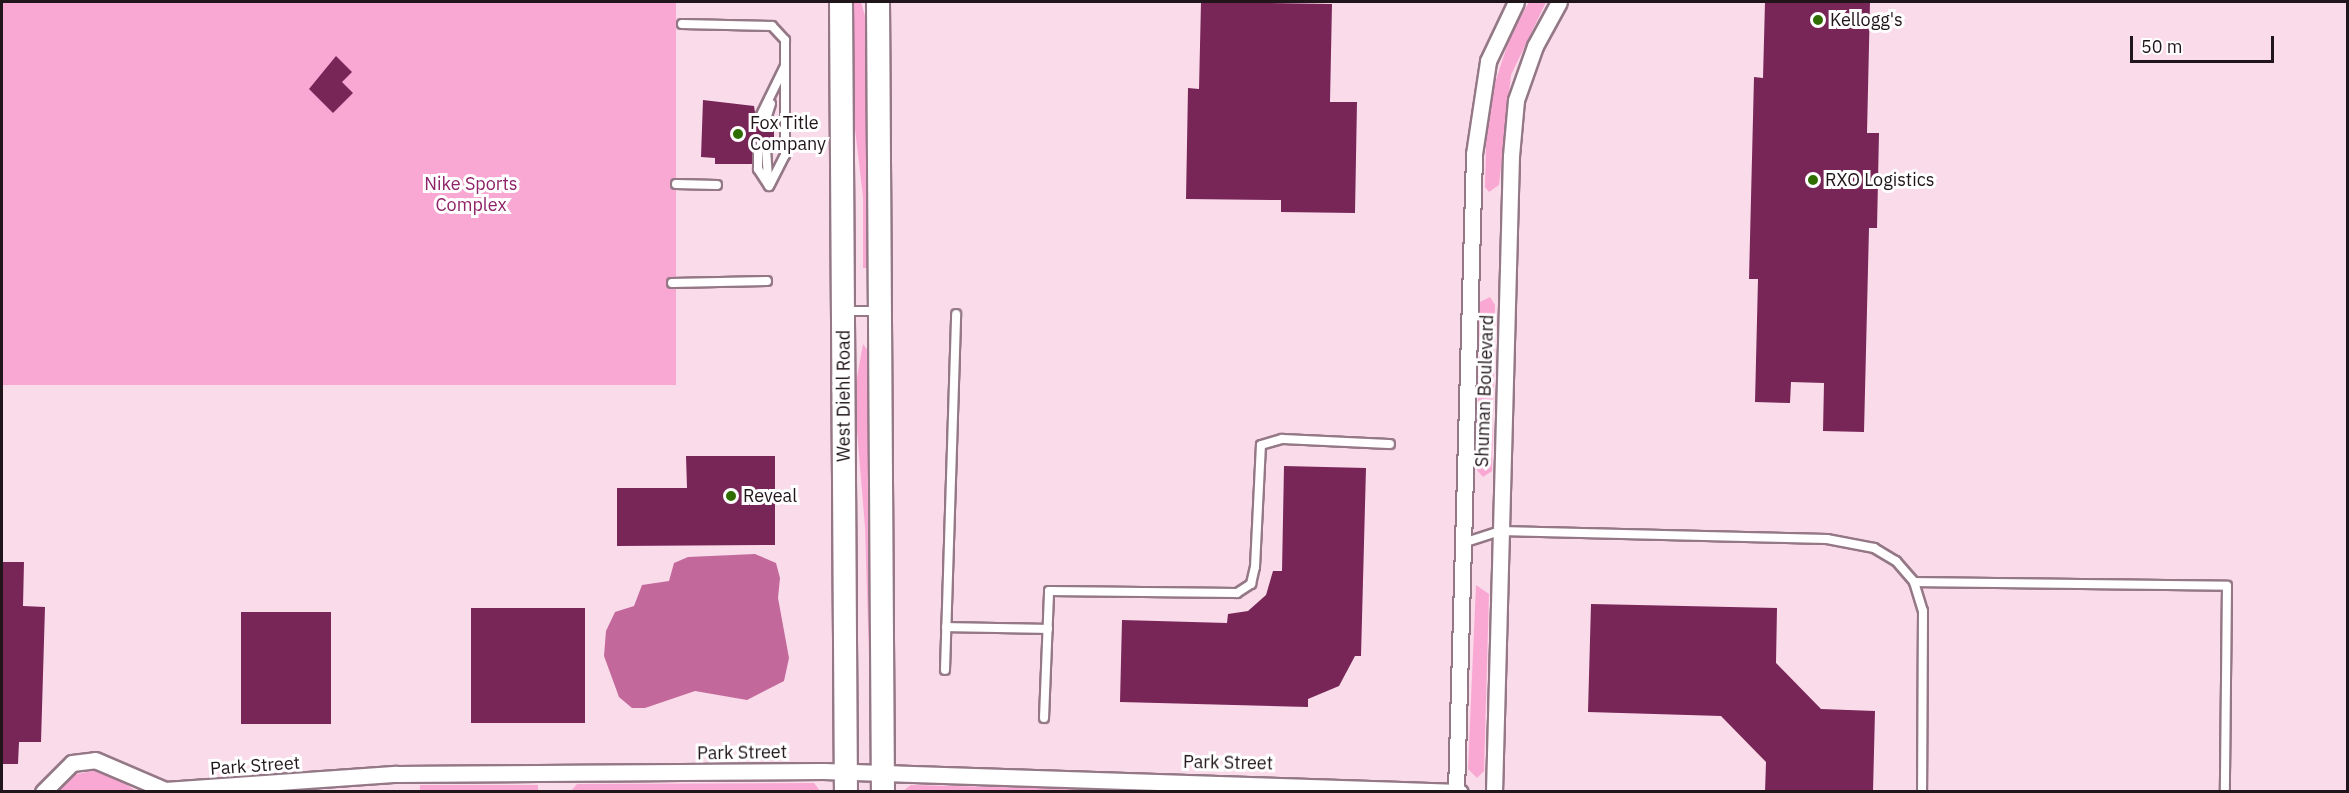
<!DOCTYPE html>
<html>
<head>
<meta charset="utf-8">
<style>
	body { margin:0 }
	#map { position:relative; width:2349px; height:793px; overflow:hidden; background:#fadbea; font-family:"IBM Plex Sans",sans-serif }
	div>[style] { position:absolute }
	[style*='--x'] { left:calc(var(--x)*1px); top:calc(var(--y)*1px); width:calc(var(--w)*1px); rotate:calc(var(--a)*1deg) }
	.green>* { inset:0; background:#f9a8d3; transform-origin:0 0 }
	.water>* { inset:0; background:#c2689b }
	.building>* { inset:0; background:#782558; transform-origin:0 0 }
	.roads { filter:drop-shadow(2px 0 #947886) drop-shadow(-2px 0 #947886) drop-shadow(0 2px #947886) drop-shadow(0 -2px #947886) }
	.lane>* { height:8px; margin:-4px; padding:0 4px; transform-origin:4px; border-radius:4px; background:#fff }
	.street>* { height:15px; margin:-7.5px; padding:0 7.5px; transform-origin:7.5px; border-radius:7.5px; background:#fff }
	.secondary>* { height:22px; margin:-11px; padding:0 11px; transform-origin:11px; border-radius:11px; background:#fff }
	.dots>* { width:16px; height:16px; translate:-50% -50%; box-sizing:border-box; border:3px solid #fff; border-radius:50% }
	span { translate:-50% -50%; white-space:nowrap; text-align:center; line-height:1.15; -webkit-text-stroke:6px #fff; paint-order:stroke }
	.poi-label { font-size:18px; color:#20151b }
	.left { translate:0 -50%; text-align:left }
	.park-label { font-size:18px; color:#8f2367 }
	.street-label { font-size:18px; color:#20151b }
	.frame { position:absolute; inset:0; border:3px solid #20151b; pointer-events:none }
	.scale { position:absolute; left:2130px; top:36px; width:144px; height:27px; box-sizing:border-box; border:3px solid #20151b; border-top:0; padding-left:8px; font-size:18px; line-height:21px; white-space:nowrap; color:#20151b; -webkit-text-stroke:4px #fff; paint-order:stroke }
</style>
</head>
<body>
<div id="map">
	<div class="green">
		<i style="left:2px;top:2px;width:674px;height:383px"></i>
		<i style="clip-path:polygon(853px 2px,861px 2px,867px 23px,869px 268px,863px 268px,863px 197px,853px 112px)"></i>
		<i style="clip-path:polygon(1529px 2px,1546px 2px,1511px 75px,1499px 185px,1489px 192px,1485px 187px,1487px 107px,1511px 34px)"></i>
		<i style="clip-path:polygon(1490px 297px,1495px 305px,1492px 471px,1483px 477px,1477px 470px,1480px 302px)"></i>
		<i style="clip-path:polygon(863px 344px,871px 355px,872px 755px,865px 527px,854px 394px)"></i>
		<i style="clip-path:polygon(1476px 585px,1489px 594px,1484px 771px,1477px 778px,1468px 769px)"></i>
		<i style="clip-path:polygon(97px 770px,112px 775px,136px 791px,59px 792px,72px 775px)"></i>
		<i style="clip-path:polygon(814px 783px,820px 791px,571px 791px,577px 784px)"></i>
		<i style="left:420px;top:785px;width:118px;height:9px"></i>
		<i style="clip-path:polygon(911px 785px,1120px 790px,1140px 791px,903px 791px)"></i>
	</div>
	<div class="water">
		<i style="clip-path:polygon(755px 554px,776px 563px,780px 578px,778px 598px,789px 658px,784px 681px,747px 700px,695px 691px,645px 708px,632px 708px,619px 697px,604px 656px,606px 631px,615px 612px,634px 606px,642px 585px,669px 581px,674px 563px,688px 557px)"></i>
	</div>
	<div class="building">
		<i style="clip-path:polygon(1201px 2px,1332px 4px,1330px 102px,1357px 102px,1355px 213px,1281px 212px,1281px 200px,1186px 199px,1188px 88px,1199px 89px)"></i>
		<i style="clip-path:polygon(1765px 2px,1870px 2px,1867px 133px,1879px 133px,1877px 228px,1869px 228px,1864px 432px,1823px 431px,1824px 383px,1791px 382px,1790px 403px,1755px 402px,1758px 279px,1749px 279px,1754px 77px,1763px 78px)"></i>
		<i style="clip-path:polygon(336px 56px,352px 72px,342px 82px,353px 93px,333px 113px,309px 89px)"></i>
		<i style="clip-path:polygon(703px 100px,754px 106px,757px 125px,774px 119px,774px 150px,768px 143px,755px 144px,752px 164px,715px 164px,715px 158px,701px 157px)"></i>
		<i style="clip-path:polygon(686px 456px,775px 456px,775px 545px,617px 546px,617px 488px,687px 488px)"></i>
		<i style="clip-path:polygon(1284px 466px,1366px 468px,1361px 656px,1355px 656px,1339px 686px,1308px 699px,1308px 707px,1120px 702px,1122px 620px,1227px 623px,1228px 614px,1248px 611px,1266px 595px,1273px 571px,1282px 571px)"></i>
		<i style="clip-path:polygon(2px 562px,24px 562px,23px 606px,45px 607px,41px 742px,19px 742px,18px 764px,2px 764px)"></i>
		<i style="clip-path:polygon(1591px 604px,1777px 608px,1776px 663px,1821px 709px,1875px 711px,1873px 792px,1765px 792px,1766px 762px,1721px 716px,1588px 712px)"></i>
		<i style="left:471px;top:608px;width:114px;height:115px"></i>
		<i style="left:241px;top:612px;width:90px;height:112px"></i>
	</div>
	<div class="roads">
		<div class="lane">
			<i style="--x:682;--y:24;--w:90;--a:1.3"></i>
			<i style="--x:772;--y:26;--w:19;--a:47"></i>
			<i style="--x:785;--y:40;--w:115;--a:90"></i>
			<i style="--x:785;--y:155;--w:35;--a:117"></i>
			<i style="--x:759;--y:119;--w:59;--a:-63.9"></i>
			<i style="--x:766;--y:119;--w:16;--a:-72"></i>
			<i style="--x:758;--y:149;--w:20;--a:90"></i>
			<i style="--x:758;--y:169;--w:20;--a:57"></i>
			<i style="--x:766;--y:149;--w:32;--a:86"></i>
			<i style="--x:676;--y:184;--w:41;--a:1.4"></i>
			<i style="--x:672;--y:283;--w:95;--a:-1.2"></i>
			<i style="--x:845;--y:311;--w:33;--a:0"></i>
			<i style="--x:1463;--y:543;--w:39;--a:-18"></i>
			<i style="--x:1500;--y:531;--w:327;--a:1.4"></i>
			<i style="--x:1827;--y:539;--w:48;--a:10.8"></i>
			<i style="--x:1874;--y:548;--w:26;--a:31"></i>
			<i style="--x:1896;--y:561;--w:28;--a:49"></i>
			<i style="--x:1914;--y:582;--w:30;--a:73"></i>
			<i style="--x:1923;--y:611;--w:181;--a:90.3"></i>
			<i style="--x:1914;--y:582;--w:313;--a:0.7"></i>
			<i style="--x:2227;--y:586;--w:206;--a:90.6"></i>
			<i style="--x:946;--y:627;--w:102;--a:1.1"></i>
			<i style="--x:945;--y:670;--w:356;--a:-88.2"></i>
			<i style="--x:1044;--y:718;--w:127;--a:-87.7"></i>
			<i style="--x:1049;--y:591;--w:188;--a:0.6"></i>
			<i style="--x:1237;--y:593;--w:17;--a:-33"></i>
			<i style="--x:1251;--y:584;--w:17;--a:-77"></i>
			<i style="--x:1255;--y:567;--w:122;--a:-87.2"></i>
			<i style="--x:1261;--y:445;--w:22;--a:-16"></i>
			<i style="--x:1282;--y:439;--w:108;--a:2.7"></i>
		</div>
		<div class="street">
			<i style="--x:43;--y:792;--w:41;--a:-45"></i>
			<i style="--x:72;--y:763;--w:23;--a:-7"></i>
			<i style="--x:95;--y:760;--w:76;--a:23.2"></i>
			<i style="--x:165;--y:790;--w:232;--a:-4"></i>
			<i style="--x:396;--y:774;--w:427;--a:-0.4"></i>
			<i style="--x:823;--y:771;--w:637;--a:1.89"></i>
			<i style="--x:1456;--y:792;--w:638;--a:-88.38"></i>
			<i style="--x:1474;--y:154;--w:94;--a:-81.4"></i>
			<i style="--x:1488;--y:61;--w:65;--a:-64.6"></i>
			<i style="--x:1494;--y:792;--w:636;--a:-88.47"></i>
			<i style="--x:1511;--y:156;--w:56;--a:-84.9"></i>
			<i style="--x:1516;--y:100;--w:57;--a:-70.6"></i>
			<i style="--x:1535;--y:46;--w:50;--a:-61.4"></i>
		</div>
		<div class="secondary">
			<i style="--x:841;--y:2;--w:790;--a:89.64"></i>
			<i style="--x:878;--y:2;--w:790;--a:89.64"></i>
		</div>
	</div>
	<div class="dots">
		<i style="left:1818px;top:20px;background:#2f6d00"></i>
		<i style="left:738px;top:134px;background:#2f6d00"></i>
		<i style="left:1813px;top:180px;background:#2f6d00"></i>
		<i style="left:731px;top:496px;background:#2f6d00"></i>
	</div>
	<div class="poi-label">
		<span class="left" style="left:1830px;top:20px">Kellogg's</span>
		<span class="left" style="left:750px;top:134px">Fox Title<br>Company</span>
		<span class="left" style="left:1825px;top:180px">RXO Logistics</span>
		<span class="left" style="left:743px;top:496px">Reveal</span>
	</div>
	<div class="park-label">
		<span style="left:471px;top:195px">Nike Sports<br>Complex</span>
	</div>
	<div class="street-label">
		<span style="left:1485px;top:391px;rotate:-88deg">Shuman Boulevard</span>
		<span style="left:844px;top:396px;rotate:-90deg">West Diehl Road</span>
		<span style="left:742px;top:753px;rotate:-1deg">Park Street</span>
		<span style="left:1228px;top:763px;rotate:1deg">Park Street</span>
		<span style="left:255px;top:766px;rotate:-4deg">Park Street</span>
	</div>
	<div class="frame"></div>
	<div class="scale">50 m</div>
</div>
</body>
</html>
